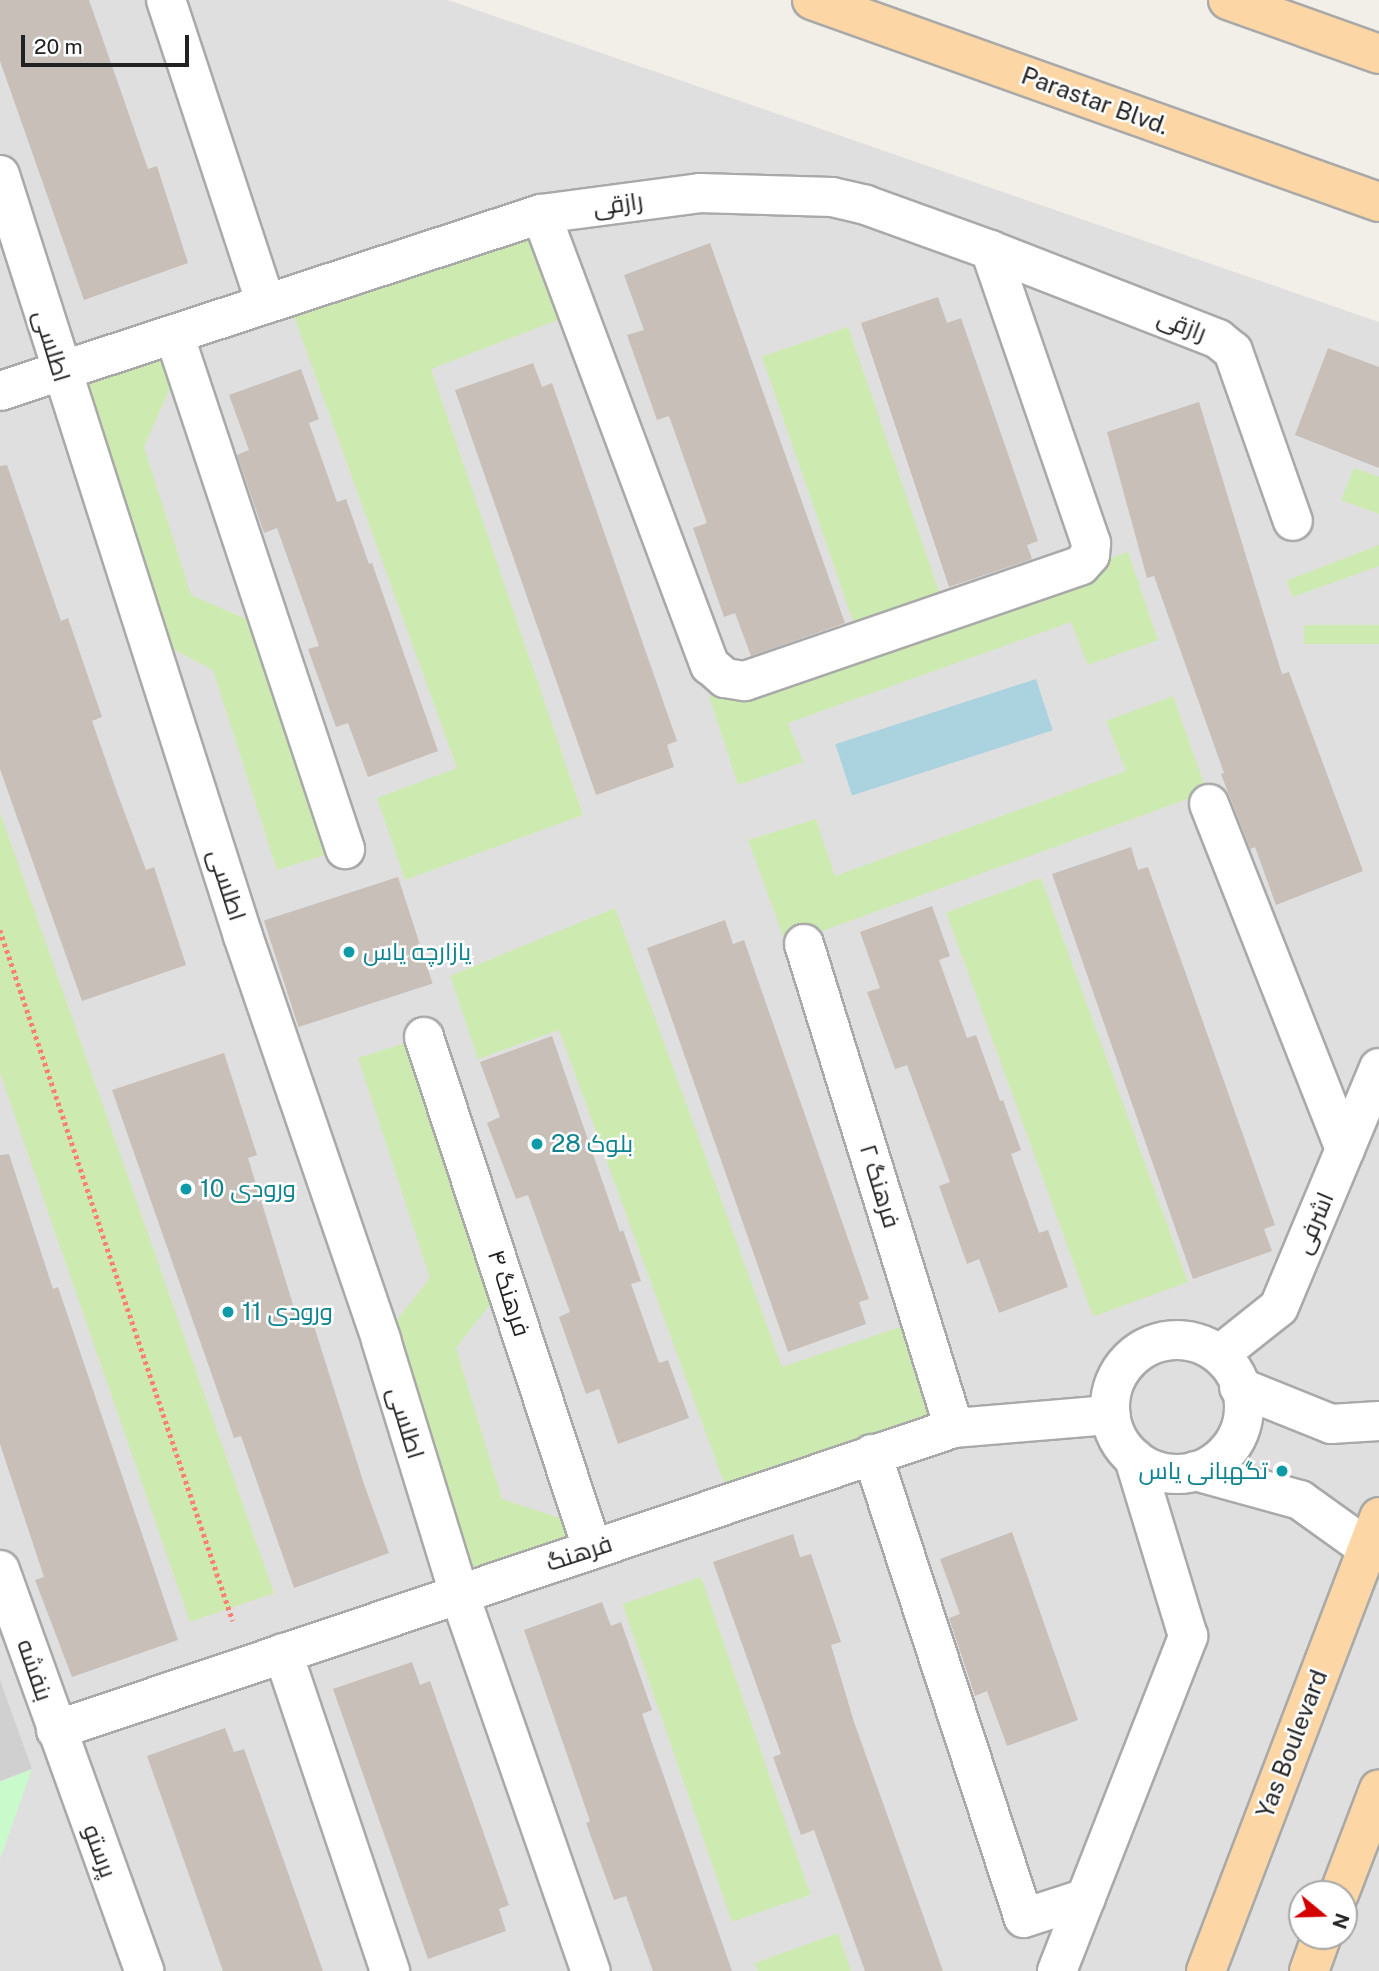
<!DOCTYPE html>
<html>
<head>
<meta charset="utf-8">
<style>
	body { margin:0 }
	#map { position:relative; width:1379px; height:1971px; overflow:hidden; background:#f2efe9; font-family:"Public Sans",Cairo,sans-serif }
	div>[style] { position:absolute }
	[style*='--x'] { left:calc(var(--x)*1px); top:calc(var(--y)*1px); width:calc(var(--w)*1px); rotate:calc(var(--a)*1deg) }
	.residential>* { inset:0; background:#e0dfdf }
	.religious>* { inset:0; background:#d0d0d0 }
	.grass>* { inset:0; background:#cdebb0; transform-origin:0 0 }
	.park>* { inset:0; background:#c8facc }
	.water>* { inset:0; background:#aad3df; transform-origin:0 0 }
	.building>* { inset:0; background:#c7bfb8; transform-origin:0 0 }
	.path>* { height:4.5px; margin-top:-2.25px; transform-origin:0; background:repeating-linear-gradient(90deg,#fa8072 0 3.5px,transparent 0 7px) }
	.roads { filter:drop-shadow(2px 0 #a9a9a9) drop-shadow(-2px 0 #a9a9a9) drop-shadow(0 2px #a9a9a9) drop-shadow(0 -2px #a9a9a9) }
	.minor>* { height:38px; margin:-19px; padding:0 19px; transform-origin:19px; border-radius:19px; background:#fff }
	.minor>.ring { margin:-19px; padding:0; box-sizing:content-box; background:none; border:38px solid #fff; border-radius:50% }
	.major>* { height:38px; margin:-19px; padding:0 19px; transform-origin:19px; border-radius:19px; background:#fcd6a4 }
	.dots>* { width:19px; height:19px; translate:-50% -50%; box-sizing:border-box; border:4px solid #fff; border-radius:50% }
	span { translate:-50% -50%; white-space:nowrap; text-align:center; line-height:1.15; -webkit-text-stroke:5px #fff; paint-order:stroke }
	.street-label { font-size:24px; color:#222 }
	.culture-label { font-size:24px; color:#0d838f }
	.left { translate:0 -50%; text-align:left }
	.right { translate:-100% -50%; text-align:right }
	.north { position:absolute; left:1288px; top:1880px; width:70px; height:70px; box-sizing:border-box; background:#fff; border:2px solid #a7a7a7; border-radius:50%; rotate:109deg; font-size:19px; font-weight:700; line-height:28px; text-align:center; color:#222 }
	.north::after { content:''; display:block; margin:auto; width:24px; height:32px; background:#d40000; clip-path:polygon(50% 0,100% 100%,50% 72%,0 100%) }
	.scale { position:absolute; left:21px; top:35px; width:168px; height:32px; box-sizing:border-box; border:4px solid #222; border-top:0; padding-left:9px; font-size:21px; line-height:24px; white-space:nowrap; color:#222; -webkit-text-stroke:5px #fff; paint-order:stroke }
</style>
</head>
<body>
<div id="map">
	<div class="residential">
		<i style="clip-path:polygon(evenodd,0 0,448px 0,1379px 322px,1379px 1971px,0 1971px,0 0,1302px 1894px,1344px 1894px,1344px 1936px,1302px 1936px,1302px 1894px)"></i>
	</div>
	<div class="religious">
		<i style="clip-path:polygon(0 1680px,32px 1769px,0 1781px)"></i>
	</div>
	<div class="grass">
		<i style="clip-path:polygon(541px 214px,578px 312px,431px 369px,583px 815px,405px 880px,377px 798px,457px 768px,287px 297px)"></i>
		<i style="left:848px;top:327px;width:283px;height:91px;rotate:71deg"></i>
		<i style="clip-path:polygon(174px 334px,183px 359px,144px 447px,191px 595px,274px 631px,345px 849px,277px 870px,213px 670px,146px 635px,60px 372px)"></i>
		<i style="clip-path:polygon(1354px 468px,1379px 477px,1379px 514px,1341px 500px)"></i>
		<i style="clip-path:polygon(1379px 545px,1379px 566px,1293px 597px,1286px 581px)"></i>
		<i style="clip-path:polygon(1128px 552px,1158px 640px,1088px 665px,1071px 622px,788px 723px,803px 762px,738px 785px,709px 696px)"></i>
		<i style="left:1379px;top:625px;width:19px;height:75px;rotate:90deg"></i>
		<i style="clip-path:polygon(1173px 696px,1207px 792px,786px 944px,748px 840px,816px 819px,835px 876px,1126px 771px,1106px 721px)"></i>
		<i style="clip-path:polygon(0 812px,274px 1593px,190px 1622px,0 1073px)"></i>
		<i style="left:1041px;top:878px;width:430px;height:101px;rotate:70deg"></i>
		<i style="clip-path:polygon(615px 908px,782px 1367px,921px 1320px,954px 1428px,731px 1502px,559px 1030px,478px 1059px,450px 976px)"></i>
		<i style="clip-path:polygon(424px 1037px,506px 1284px,456px 1348px,502px 1499px,584px 1526px,592px 1548px,459px 1593px,381px 1340px,430px 1278px,358px 1058px)"></i>
		<i style="left:701px;top:1577px;width:336px;height:83px;rotate:71deg"></i>
		<i style="clip-path:polygon(838px 1933px,851px 1971px,758px 1971px,755px 1963px)"></i>
	</div>
	<div class="park">
		<i style="clip-path:polygon(32px 1769px,0 1859px,0 1782px)"></i>
	</div>
	<div class="water">
		<i style="left:1036px;top:679px;width:54px;height:211px;rotate:72deg"></i>
	</div>
	<div class="building">
		<i style="clip-path:polygon(0 0,89px 0,148px 169px,157px 166px,188px 263px,84px 300px,0 61px)"></i>
		<i style="clip-path:polygon(710px 243px,845px 623px,751px 656px,735px 613px,724px 617px,693px 528px,707px 523px,669px 416px,657px 420px,627px 335px,644px 330px,624px 275px)"></i>
		<i style="clip-path:polygon(938px 297px,947px 323px,961px 318px,1038px 541px,1027px 545px,1032px 559px,949px 587px,861px 323px)"></i>
		<i style="clip-path:polygon(1328px 348px,1379px 367px,1379px 468px,1295px 435px)"></i>
		<i style="clip-path:polygon(533px 363px,542px 387px,552px 383px,677px 741px,667px 745px,674px 767px,596px 795px,455px 390px)"></i>
		<i style="clip-path:polygon(301px 369px,319px 419px,309px 423px,337px 502px,346px 499px,369px 564px,372px 563px,438px 751px,368px 777px,348px 723px,336px 727px,308px 649px,319px 646px,277px 528px,264px 533px,237px 455px,249px 450px,229px 395px)"></i>
		<i style="clip-path:polygon(1199px 402px,1282px 674px,1289px 672px,1363px 871px,1276px 905px,1255px 847px,1250px 849px,1221px 774px,1224px 773px,1154px 576px,1147px 578px,1107px 432px)"></i>
		<i style="clip-path:polygon(7px 465px,61px 621px,68px 618px,102px 717px,92px 721px,118px 795px,146px 870px,154px 867px,186px 965px,82px 1001px,0 769px,0 466px)"></i>
		<i style="clip-path:polygon(1131px 847px,1138px 870px,1148px 867px,1275px 1225px,1264px 1229px,1272px 1251px,1193px 1279px,1052px 874px)"></i>
		<i style="left:398px;top:877px;width:112px;height:141px;rotate:72deg"></i>
		<i style="clip-path:polygon(932px 906px,950px 956px,939px 960px,967px 1038px,976px 1035px,1000px 1101px,1003px 1100px,1021px 1150px,1011px 1154px,1039px 1233px,1048px 1230px,1068px 1287px,999px 1313px,979px 1259px,967px 1264px,939px 1186px,950px 1182px,907px 1065px,895px 1069px,867px 992px,880px 988px,860px 932px)"></i>
		<i style="clip-path:polygon(725px 920px,733px 944px,744px 940px,869px 1299px,859px 1302px,866px 1324px,788px 1352px,647px 948px)"></i>
		<i style="clip-path:polygon(552px 1036px,620px 1232px,623px 1230px,641px 1281px,631px 1284px,659px 1363px,668px 1360px,689px 1418px,618px 1444px,599px 1389px,586px 1394px,559px 1317px,570px 1312px,528px 1195px,516px 1199px,487px 1123px,500px 1117px,480px 1062px)"></i>
		<i style="clip-path:polygon(224px 1053px,257px 1155px,248px 1158px,295px 1311px,308px 1307px,364px 1484px,389px 1553px,294px 1588px,241px 1436px,234px 1438px,112px 1090px)"></i>
		<i style="clip-path:polygon(9px 1154px,53px 1289px,58px 1287px,178px 1640px,72px 1677px,35px 1580px,44px 1577px,0 1444px,0 1155px)"></i>
		<i style="clip-path:polygon(1012px 1532px,1078px 1720px,1007px 1746px,987px 1691px,975px 1696px,949px 1618px,960px 1614px,940px 1559px)"></i>
		<i style="clip-path:polygon(793px 1534px,800px 1557px,811px 1554px,841px 1642px,831px 1645px,854px 1722px,943px 1971px,865px 1971px,814px 1830px,801px 1835px,773px 1757px,781px 1754px,713px 1562px)"></i>
		<i style="clip-path:polygon(602px 1602px,611px 1626px,621px 1622px,652px 1710px,642px 1714px,732px 1971px,653px 1971px,626px 1896px,614px 1900px,586px 1823px,590px 1821px,524px 1630px)"></i>
		<i style="clip-path:polygon(412px 1662px,420px 1685px,430px 1681px,509px 1905px,499px 1909px,506px 1931px,428px 1959px,333px 1689px)"></i>
		<i style="clip-path:polygon(225px 1728px,234px 1752px,244px 1749px,323px 1971px,223px 1971px,147px 1756px)"></i>
	</div>
	<div class="path">
		<i style="--x:0;--y:930;--w:729;--a:71.37"></i>
	</div>
	<div class="roads">
		<div class="minor">
			<i style="--x:166;--y:0;--w:320;--a:71.8"></i>
			<i style="--x:0;--y:175;--w:799;--a:72.29"></i>
			<i style="--x:243;--y:936;--w:427;--a:71.1"></i>
			<i style="--x:381;--y:1340;--w:265;--a:72.9"></i>
			<i style="--x:459;--y:1593;--w:400;--a:70.8"></i>
			<i style="--x:541;--y:214;--w:482;--a:69.5"></i>
			<i style="--x:710;--y:665;--w:20;--a:41"></i>
			<i style="--x:725;--y:678;--w:20;--a:9"></i>
			<i style="--x:745;--y:681;--w:355;--a:-19"></i>
			<i style="--x:1081;--y:565;--w:13;--a:-48"></i>
			<i style="--x:1090;--y:555;--w:12;--a:-85"></i>
			<i style="--x:1091;--y:543;--w:310;--a:-109"></i>
			<i style="--x:174;--y:334;--w:543;--a:71.63"></i>
			<i style="--x:0;--y:391;--w:569;--a:-18.12"></i>
			<i style="--x:541;--y:214;--w:160;--a:-7.5"></i>
			<i style="--x:700;--y:193;--w:132;--a:1.7"></i>
			<i style="--x:832;--y:197;--w:35;--a:13"></i>
			<i style="--x:866;--y:205;--w:132;--a:19.9"></i>
			<i style="--x:990;--y:250;--w:245;--a:21.3"></i>
			<i style="--x:1218;--y:339;--w:19;--a:39"></i>
			<i style="--x:1233;--y:351;--w:180;--a:70.6"></i>
			<i style="--x:1209;--y:804;--w:371;--a:68.5"></i>
			<i style="--x:804;--y:944;--w:507;--a:72.78"></i>
			<i style="--x:424;--y:1037;--w:538;--a:71.8"></i>
			<i class="ring" style="left:1110px;top:1340px;width:96px;height:96px"></i>
			<i style="--x:1220;--y:1354;--w:75;--a:-38.5"></i>
			<i style="--x:1279;--y:1307;--w:259;--a:-67.3"></i>
			<i style="--x:1239;--y:1387;--w:99;--a:21.9"></i>
			<i style="--x:1331;--y:1424;--w:48;--a:-3.6"></i>
			<i style="--x:872;--y:1454;--w:488;--a:71.9"></i>
			<i style="--x:1024;--y:1918;--w:65;--a:-17.9"></i>
			<i style="--x:1195;--y:1471;--w:109;--a:15.4"></i>
			<i style="--x:1300;--y:1500;--w:82;--a:35.6"></i>
			<i style="--x:0;--y:1570;--w:426;--a:70.2"></i>
			<i style="--x:283;--y:1653;--w:336;--a:71.4"></i>
			<i style="--x:56;--y:1730;--w:947;--a:-18.59"></i>
			<i style="--x:954;--y:1428;--w:157;--a:-4.8"></i>
			<i style="--x:1057;--y:1971;--w:360;--a:-68.6"></i>
			<i style="--x:1188;--y:1636;--w:186;--a:-106.9"></i>
		</div>
		<div class="major">
			<i style="--x:812;--y:0;--w:602;--a:19.61"></i>
			<i style="--x:1228;--y:0;--w:160;--a:19.7"></i>
			<i style="--x:1339;--y:1894;--w:112;--a:-69.1"></i>
			<i style="--x:1206;--y:1971;--w:486;--a:-69.1"></i>
			<i style="--x:1309;--y:1971;--w:37;--a:-70"></i>
		</div>
	</div>
	<div class="dots">
		<i style="left:349px;top:952px;background:#0f9aa8"></i>
		<i style="left:537px;top:1144px;background:#0f9aa8"></i>
		<i style="left:186px;top:1189px;background:#0f9aa8"></i>
		<i style="left:228px;top:1312px;background:#0f9aa8"></i>
		<i style="left:1282px;top:1471px;background:#0f9aa8"></i>
	</div>
	<div class="street-label">
		<span style="left:1095px;top:101px;rotate:20deg">Parastar Blvd.</span>
		<span style="left:618px;top:204px;rotate:-8deg">رازقی</span>
		<span style="left:1182px;top:325px;rotate:21deg">رازقی</span>
		<span style="left:52px;top:346px;rotate:73deg">اطلسی</span>
		<span style="left:227px;top:885px;rotate:72deg">اطلسی</span>
		<span style="left:880px;top:1186px;rotate:73deg">فرهنگ ۲</span>
		<span style="left:1314px;top:1223px;rotate:-67deg">اشرفی</span>
		<span style="left:509px;top:1293px;rotate:72deg">فرهنگ ۴</span>
		<span style="left:406px;top:1423px;rotate:73deg">اطلسی</span>
		<span style="left:579px;top:1553px;rotate:-18deg">فرهنگ</span>
		<span style="left:35px;top:1670px;rotate:71deg">بنفشه</span>
		<span style="left:1292px;top:1744px;rotate:-69deg">Yas Boulevard</span>
		<span style="left:100px;top:1851px;rotate:70deg">پرستو</span>
	</div>
	<div class="culture-label">
		<span class="left" style="left:363px;top:952px">یازارچه یاس</span>
		<span class="left" style="left:551px;top:1144px">بلوک 28</span>
		<span class="left" style="left:200px;top:1189px">ورودی 10</span>
		<span class="left" style="left:242px;top:1312px">ورودی 11</span>
		<span class="right" style="left:1268px;top:1471px">تگهبانی یاس</span>
	</div>
	<div class="north">N</div>
	<div class="scale">20 m</div>
</div>
</body>
</html>
